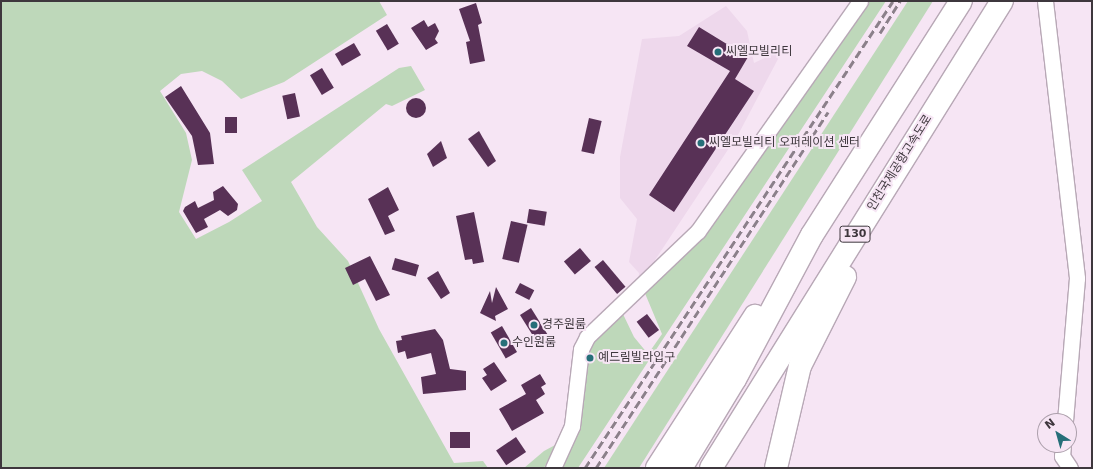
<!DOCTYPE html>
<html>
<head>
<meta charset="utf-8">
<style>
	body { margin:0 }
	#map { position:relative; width:1093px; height:469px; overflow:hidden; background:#f6e5f4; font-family:"DejaVu Sans","Noto Sans KR",sans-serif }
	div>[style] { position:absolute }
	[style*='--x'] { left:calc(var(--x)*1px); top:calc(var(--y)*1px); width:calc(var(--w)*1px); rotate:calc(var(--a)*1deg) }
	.built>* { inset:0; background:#eed8ec }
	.green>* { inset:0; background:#bed8ba }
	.building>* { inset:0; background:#583156; transform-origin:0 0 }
	.round { border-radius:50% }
	.roads { filter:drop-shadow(1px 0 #b8a8b6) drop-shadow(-1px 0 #b8a8b6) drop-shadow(0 1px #b8a8b6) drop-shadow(0 -1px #b8a8b6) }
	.minor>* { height:15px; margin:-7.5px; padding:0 7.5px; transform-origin:7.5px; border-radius:7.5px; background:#fff }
	.highway>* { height:22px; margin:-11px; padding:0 11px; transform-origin:11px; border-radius:11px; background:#fff }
	.rail>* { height:3px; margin-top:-1.5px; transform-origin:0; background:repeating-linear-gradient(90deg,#8b808a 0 8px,transparent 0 12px) }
	.dots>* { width:11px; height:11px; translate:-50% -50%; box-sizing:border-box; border:2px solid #f6e5f4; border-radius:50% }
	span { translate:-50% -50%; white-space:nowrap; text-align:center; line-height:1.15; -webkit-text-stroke:4px #f6e5f4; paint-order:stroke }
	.shield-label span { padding:1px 3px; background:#f6e5f4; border:1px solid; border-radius:3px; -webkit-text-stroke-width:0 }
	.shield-label { font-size:11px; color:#3e373d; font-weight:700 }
	.poi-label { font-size:12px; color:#3e373d }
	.left { translate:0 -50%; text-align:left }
	.street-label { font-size:12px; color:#3e373d }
	.frame { position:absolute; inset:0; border:2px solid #3e373d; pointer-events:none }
	.north { position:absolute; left:1037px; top:413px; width:40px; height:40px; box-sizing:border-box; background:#f6e5f4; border:1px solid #ac9fab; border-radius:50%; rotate:323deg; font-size:11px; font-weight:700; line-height:16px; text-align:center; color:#3e373d }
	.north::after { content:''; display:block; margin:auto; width:14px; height:18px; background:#266f79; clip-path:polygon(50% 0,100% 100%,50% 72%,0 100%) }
</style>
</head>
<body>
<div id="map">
	<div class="built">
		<i style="clip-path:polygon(726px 6px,747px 31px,754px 63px,775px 53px,778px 59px,739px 133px,655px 260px,658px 265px,638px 283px,639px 273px,629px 262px,637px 219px,620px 198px,620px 157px,642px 39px,679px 36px)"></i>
	</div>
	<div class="green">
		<i style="clip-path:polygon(1px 1px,379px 1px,387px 15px,284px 82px,241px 99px,222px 81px,202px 71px,181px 74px,160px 91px,186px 133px,192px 160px,179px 212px,196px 239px,229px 222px,262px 201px,242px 170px,399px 68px,411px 66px,425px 90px,392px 106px,386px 104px,291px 182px,317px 227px,348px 261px,379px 329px,454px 463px,483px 461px,488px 468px,1px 468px)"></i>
		<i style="clip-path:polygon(867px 1px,886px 1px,578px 468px,561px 468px,581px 413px,584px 361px,590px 340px,622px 312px,634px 337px,648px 354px,662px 334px,644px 291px,688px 250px,726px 206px)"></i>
		<i style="clip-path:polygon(908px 1px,933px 1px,639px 468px,604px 468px)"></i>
		<i style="clip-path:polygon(557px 444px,544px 468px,524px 468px,544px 451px)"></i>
	</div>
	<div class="building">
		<i style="clip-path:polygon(476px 3px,482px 23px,478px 25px,485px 61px,470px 64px,466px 42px,470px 41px,459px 9px)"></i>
		<i style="clip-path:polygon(424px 20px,428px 27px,435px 23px,439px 31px,435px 39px,438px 43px,426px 50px,411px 28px)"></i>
		<i style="left:387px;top:24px;width:23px;height:13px;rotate:59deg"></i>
		<i style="clip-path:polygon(699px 27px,748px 57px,735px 79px,754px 91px,674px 212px,649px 195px,730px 71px,687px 46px)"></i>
		<i style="left:354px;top:43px;width:14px;height:22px;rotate:60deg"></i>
		<i style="left:322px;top:68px;width:23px;height:14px;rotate:59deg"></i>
		<i style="clip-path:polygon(181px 86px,210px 133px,214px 164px,198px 165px,192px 136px,165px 97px)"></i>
		<i style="left:295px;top:93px;width:24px;height:13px;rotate:78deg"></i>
		<i class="round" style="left:406px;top:98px;width:20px;height:20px"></i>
		<i style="left:225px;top:117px;width:12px;height:16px"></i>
		<i style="left:589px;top:118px;width:13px;height:34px;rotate:13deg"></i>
		<i style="clip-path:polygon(479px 131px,496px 161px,488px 167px,468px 139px)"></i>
		<i style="clip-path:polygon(441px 141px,447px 158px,433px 167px,427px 154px)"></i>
		<i style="clip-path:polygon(223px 186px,238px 204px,237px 210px,228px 216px,220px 210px,204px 219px,208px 227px,196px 233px,183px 211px,185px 207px,195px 201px,198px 208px,214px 200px,213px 192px)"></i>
		<i style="clip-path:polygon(388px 187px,399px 210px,388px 216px,395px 231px,385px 235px,368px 199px)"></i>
		<i style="left:529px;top:209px;width:18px;height:14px;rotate:9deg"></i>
		<i style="clip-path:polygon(474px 212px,484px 262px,473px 264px,472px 259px,465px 260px,456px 216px)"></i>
		<i style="left:511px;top:221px;width:17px;height:39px;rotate:13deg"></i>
		<i style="left:580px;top:248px;width:17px;height:21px;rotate:50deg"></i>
		<i style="clip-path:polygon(370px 256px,390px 295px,376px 301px,365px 279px,353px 285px,345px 268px)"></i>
		<i style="left:395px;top:258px;width:25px;height:12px;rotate:16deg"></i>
		<i style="left:603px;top:260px;width:35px;height:11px;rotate:50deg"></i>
		<i style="clip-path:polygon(438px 271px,450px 293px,441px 299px,427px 278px)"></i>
		<i style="left:520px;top:283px;width:16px;height:11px;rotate:27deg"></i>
		<i style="clip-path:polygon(496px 287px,508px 309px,495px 316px,496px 321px,480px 313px,490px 291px,492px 303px)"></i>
		<i style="left:531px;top:308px;width:31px;height:13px;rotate:58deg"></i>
		<i style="left:647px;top:314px;width:20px;height:13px;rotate:53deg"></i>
		<i style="left:502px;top:326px;width:30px;height:13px;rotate:60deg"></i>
		<i style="clip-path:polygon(435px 329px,443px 340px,450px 369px,466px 371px,466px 390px,423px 394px,421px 377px,436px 374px,431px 353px,407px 359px,405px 351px,398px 353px,396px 341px,402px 340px,401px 336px)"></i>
		<i style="clip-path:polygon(494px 362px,507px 381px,491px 391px,482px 378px,487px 375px,483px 369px)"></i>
		<i style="clip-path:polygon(540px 374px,546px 384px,541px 387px,545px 394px,536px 400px,544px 413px,512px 431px,499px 409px,526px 394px,521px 385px)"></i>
		<i style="left:450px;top:432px;width:20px;height:16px"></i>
		<i style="left:516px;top:437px;width:18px;height:24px;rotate:56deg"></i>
	</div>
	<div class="roads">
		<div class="minor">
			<i style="--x:1045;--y:1;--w:279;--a:83.4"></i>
			<i style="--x:1077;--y:278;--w:144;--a:94.8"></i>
			<i style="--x:1063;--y:445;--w:11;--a:95"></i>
			<i style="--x:1062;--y:456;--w:14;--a:56"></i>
			<i style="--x:553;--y:468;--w:46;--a:-65.7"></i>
			<i style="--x:572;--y:426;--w:78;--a:-83.3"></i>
			<i style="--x:581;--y:349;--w:13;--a:-63"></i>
			<i style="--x:587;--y:337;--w:153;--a:-43.7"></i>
			<i style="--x:698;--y:231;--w:281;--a:-54.8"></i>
		</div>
		<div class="highway">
			<i style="--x:657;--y:468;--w:181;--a:-57.2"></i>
			<i style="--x:681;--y:468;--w:104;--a:-58.8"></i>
			<i style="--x:735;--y:379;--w:163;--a:-61.9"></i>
			<i style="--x:812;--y:235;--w:277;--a:-57.5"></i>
			<i style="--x:711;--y:468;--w:550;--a:-58.07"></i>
			<i style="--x:776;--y:468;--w:105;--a:-76.8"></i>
			<i style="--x:800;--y:366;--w:100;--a:-63.2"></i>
		</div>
	</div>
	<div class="rail">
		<i style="--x:880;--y:33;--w:38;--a:-58"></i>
		<i style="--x:585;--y:468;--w:559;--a:-56.59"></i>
		<i style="--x:596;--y:468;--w:425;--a:-56.9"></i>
	</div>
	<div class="dots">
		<i style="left:718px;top:52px;background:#266f79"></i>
		<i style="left:701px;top:143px;background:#266f79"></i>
		<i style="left:534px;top:325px;background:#266f79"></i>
		<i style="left:504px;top:343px;background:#266f79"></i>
		<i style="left:590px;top:358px;background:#266f79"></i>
	</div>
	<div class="shield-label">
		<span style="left:855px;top:234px">130</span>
	</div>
	<div class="poi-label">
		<span class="left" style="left:726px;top:52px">씨엘모빌리티</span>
		<span class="left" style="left:709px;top:143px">씨엘모빌리티 오퍼레이션 센터</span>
		<span class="left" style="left:542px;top:325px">경주원룸</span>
		<span class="left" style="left:512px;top:343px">수인원룸</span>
		<span class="left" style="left:598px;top:358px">예드림빌라입구</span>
	</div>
	<div class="street-label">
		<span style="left:900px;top:163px;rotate:-58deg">인천국제공항고속도로</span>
	</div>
	<div class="frame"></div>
	<div class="north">N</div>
</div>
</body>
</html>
